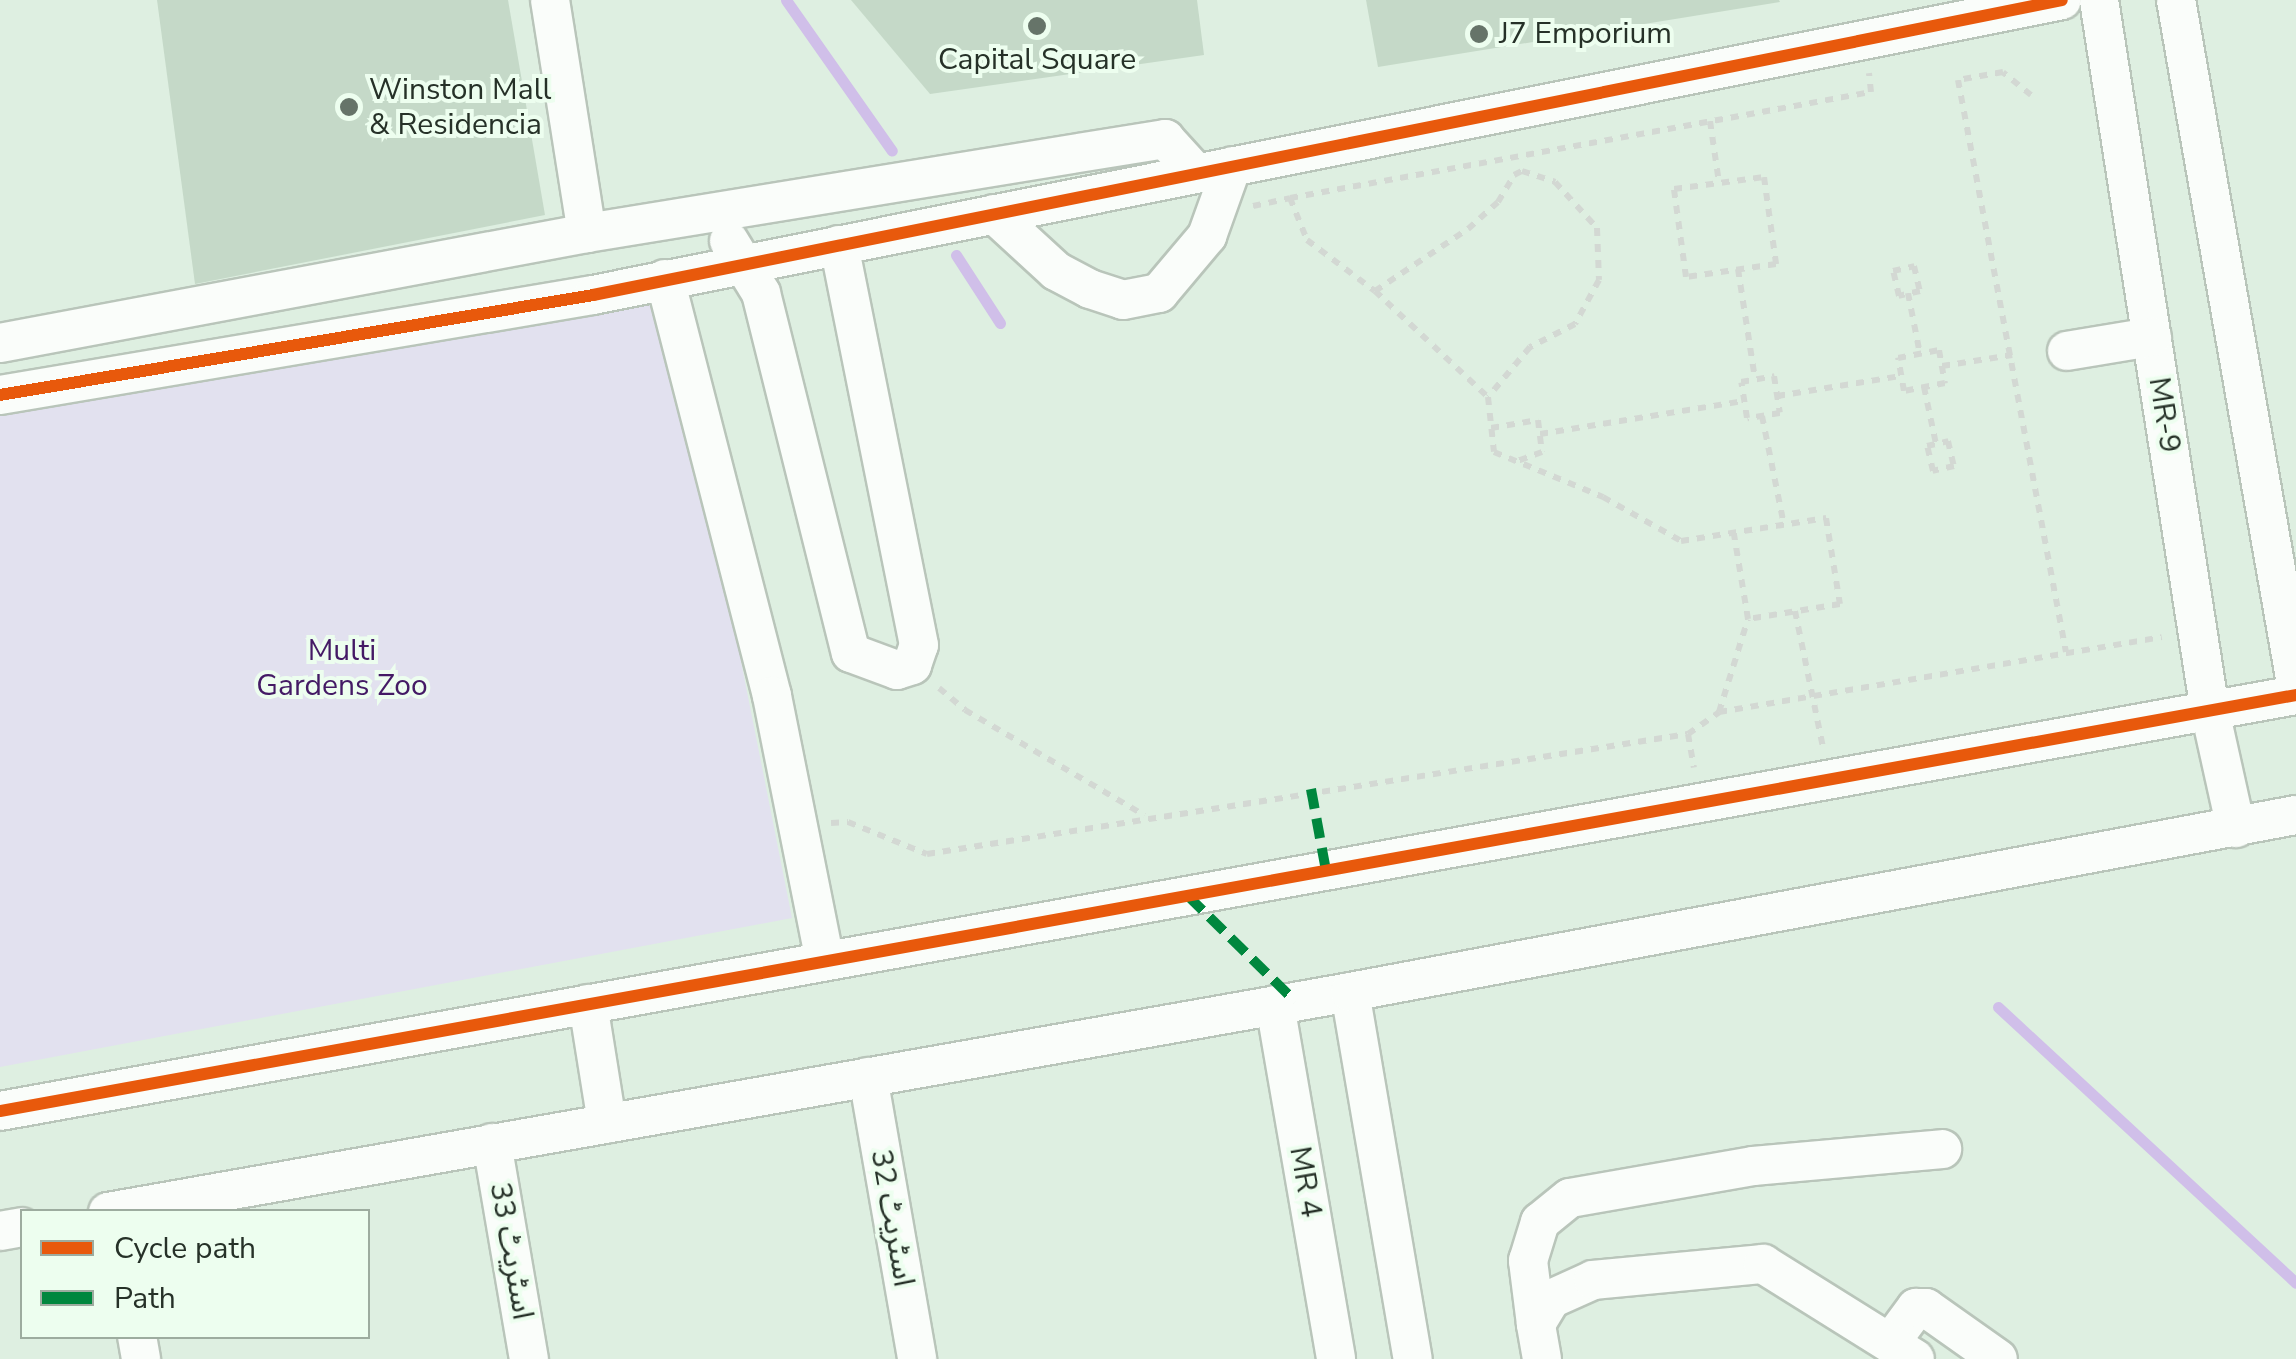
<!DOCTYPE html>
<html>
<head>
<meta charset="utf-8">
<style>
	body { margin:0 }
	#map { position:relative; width:2296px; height:1359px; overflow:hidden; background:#deefe1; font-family:"Nunito Sans","Noto Sans Arabic",sans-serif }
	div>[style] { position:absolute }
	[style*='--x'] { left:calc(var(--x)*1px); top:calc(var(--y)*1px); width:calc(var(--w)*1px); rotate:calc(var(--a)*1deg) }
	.green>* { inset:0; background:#e2e1ef }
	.stream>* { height:11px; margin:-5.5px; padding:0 5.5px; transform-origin:5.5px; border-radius:5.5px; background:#d0bfe9 }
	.building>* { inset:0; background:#c5d9c8 }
	.path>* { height:6px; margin-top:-3px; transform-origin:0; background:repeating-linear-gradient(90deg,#d3d8d3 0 8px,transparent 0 16px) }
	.roads { filter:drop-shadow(2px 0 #b9c5ba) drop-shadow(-2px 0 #b9c5ba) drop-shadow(0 2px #b9c5ba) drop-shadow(0 -2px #b9c5ba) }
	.minor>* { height:38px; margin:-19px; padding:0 19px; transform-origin:19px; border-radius:19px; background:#fafdfa }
	.quiet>* { height:10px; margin-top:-5px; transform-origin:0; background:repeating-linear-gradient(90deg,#00873e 0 20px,transparent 0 30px) }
	.cycleway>* { height:12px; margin:-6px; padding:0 6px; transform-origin:6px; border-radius:6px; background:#e8590c }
	.dots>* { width:28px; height:28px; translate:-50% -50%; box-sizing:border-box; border:5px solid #edfeef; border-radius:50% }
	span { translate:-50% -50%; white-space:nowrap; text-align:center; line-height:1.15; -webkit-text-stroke:8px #edfeef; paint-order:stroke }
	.poi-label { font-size:30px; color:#263128 }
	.left { translate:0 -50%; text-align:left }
	.street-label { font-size:30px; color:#263128 }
	.park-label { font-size:30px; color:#441a65 }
	.legend { position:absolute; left:20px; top:1209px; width:350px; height:130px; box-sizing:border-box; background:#edfeef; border:2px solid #9dac9f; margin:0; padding:12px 18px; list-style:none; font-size:30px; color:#263128 }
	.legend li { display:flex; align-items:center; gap:20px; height:50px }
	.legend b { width:50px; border:2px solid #9dac9f }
</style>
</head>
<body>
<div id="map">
	<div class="green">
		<i style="clip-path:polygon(665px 279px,792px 918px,0 1067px,0 393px)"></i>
	</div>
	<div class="stream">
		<i style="--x:786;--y:0;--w:184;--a:54.9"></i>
		<i style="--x:956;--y:255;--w:81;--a:57.1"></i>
		<i style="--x:1998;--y:1007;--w:406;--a:42.8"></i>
	</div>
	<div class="building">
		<i style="clip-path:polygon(157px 0,508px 0,545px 215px,195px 284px)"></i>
		<i style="clip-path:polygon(851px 0,1197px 0,1204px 55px,930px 94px)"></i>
		<i style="clip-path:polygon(1366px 0,1779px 0,1780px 2px,1378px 67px)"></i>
	</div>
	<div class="path">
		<i style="--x:2031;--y:95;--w:36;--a:-141"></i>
		<i style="--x:2003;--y:72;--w:46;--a:169.9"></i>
		<i style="--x:1958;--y:80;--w:582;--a:79.31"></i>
		<i style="--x:1710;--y:121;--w:63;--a:81.7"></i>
		<i style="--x:1764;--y:177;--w:88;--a:82.1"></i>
		<i style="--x:1776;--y:264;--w:91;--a:171.8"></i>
		<i style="--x:1686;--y:277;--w:89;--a:-97.8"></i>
		<i style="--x:1674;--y:189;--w:91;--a:-7.6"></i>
		<i style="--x:1290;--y:198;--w:591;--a:-10.34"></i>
		<i style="--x:1871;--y:92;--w:19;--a:-96"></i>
		<i style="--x:1253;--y:206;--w:38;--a:-12"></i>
		<i style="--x:1290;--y:198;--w:45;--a:68"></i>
		<i style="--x:1307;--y:240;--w:85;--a:36.9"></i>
		<i style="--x:1375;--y:291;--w:155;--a:43.2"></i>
		<i style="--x:1914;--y:266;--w:26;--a:77"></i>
		<i style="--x:1920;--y:291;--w:22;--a:167"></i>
		<i style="--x:1899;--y:296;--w:26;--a:-103"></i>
		<i style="--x:1893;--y:271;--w:22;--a:-13"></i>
		<i style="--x:1738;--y:269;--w:111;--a:81.2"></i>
		<i style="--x:1375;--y:291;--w:112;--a:-33.7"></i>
		<i style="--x:1468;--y:229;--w:40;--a:-42"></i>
		<i style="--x:1498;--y:202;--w:31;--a:-59"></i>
		<i style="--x:1514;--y:175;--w:9;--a:-27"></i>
		<i style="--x:1522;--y:171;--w:35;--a:18"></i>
		<i style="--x:1555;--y:182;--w:62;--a:47.6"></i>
		<i style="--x:1597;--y:228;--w:52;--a:87.8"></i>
		<i style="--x:1599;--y:280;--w:50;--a:118.6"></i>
		<i style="--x:1575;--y:324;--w:51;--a:152.9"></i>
		<i style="--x:1530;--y:347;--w:65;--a:130"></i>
		<i style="--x:1488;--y:397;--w:55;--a:83.8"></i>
		<i style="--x:1494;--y:452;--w:118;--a:22.4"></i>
		<i style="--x:1603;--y:497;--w:90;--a:29.4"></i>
		<i style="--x:1681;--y:541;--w:147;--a:-9"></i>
		<i style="--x:1826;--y:518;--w:87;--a:80.8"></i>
		<i style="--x:1840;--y:604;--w:93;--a:170.7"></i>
		<i style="--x:1748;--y:619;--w:86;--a:-99.4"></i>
		<i style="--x:1908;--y:293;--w:62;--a:78.9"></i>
		<i style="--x:1939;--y:350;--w:34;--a:80"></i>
		<i style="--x:1945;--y:383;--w:42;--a:169"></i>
		<i style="--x:1904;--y:391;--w:34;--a:-100"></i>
		<i style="--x:1898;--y:358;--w:42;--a:-11"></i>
		<i style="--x:1942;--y:366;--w:71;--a:-8.9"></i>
		<i style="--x:1774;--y:376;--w:37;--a:81"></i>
		<i style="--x:1780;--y:413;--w:33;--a:171"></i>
		<i style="--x:1747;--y:418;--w:36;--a:-99"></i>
		<i style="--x:1741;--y:382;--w:34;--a:-10"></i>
		<i style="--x:1924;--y:387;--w:58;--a:78.1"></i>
		<i style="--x:1777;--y:396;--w:126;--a:-9.2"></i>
		<i style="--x:1762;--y:416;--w:111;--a:78.6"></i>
		<i style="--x:1491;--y:428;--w:48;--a:-9.7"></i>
		<i style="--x:1538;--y:420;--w:32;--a:83"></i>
		<i style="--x:1542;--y:452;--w:29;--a:160"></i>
		<i style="--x:1540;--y:434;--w:207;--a:-9.2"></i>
		<i style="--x:1948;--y:441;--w:26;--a:77"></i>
		<i style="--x:1954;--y:466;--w:22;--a:167"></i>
		<i style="--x:1933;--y:471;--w:26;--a:-103"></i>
		<i style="--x:1927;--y:446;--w:22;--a:-13"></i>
		<i style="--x:1795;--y:611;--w:139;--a:78.4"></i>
		<i style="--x:939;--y:688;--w:34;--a:40"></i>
		<i style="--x:965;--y:710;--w:208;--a:30.4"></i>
		<i style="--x:1719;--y:712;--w:449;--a:-9.6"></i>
		<i style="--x:1688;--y:734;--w:34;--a:80"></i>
		<i style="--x:831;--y:823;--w:17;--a:-3"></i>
		<i style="--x:848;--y:822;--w:85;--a:22.1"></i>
		<i style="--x:927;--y:854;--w:770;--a:-8.96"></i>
		<i style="--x:1688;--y:734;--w:38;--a:-35"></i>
		<i style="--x:1719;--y:712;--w:97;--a:-72.7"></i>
	</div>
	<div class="roads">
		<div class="minor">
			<i style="--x:550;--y:0;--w:236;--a:81"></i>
			<i style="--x:2099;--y:0;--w:720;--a:81.13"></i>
			<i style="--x:2210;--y:711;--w:120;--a:77.5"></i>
			<i style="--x:2176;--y:0;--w:693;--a:80.04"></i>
			<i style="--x:994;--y:214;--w:84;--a:42.6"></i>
			<i style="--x:1056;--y:271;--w:38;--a:28"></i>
			<i style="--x:1090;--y:289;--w:35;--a:18"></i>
			<i style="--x:1123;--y:300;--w:37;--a:-11"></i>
			<i style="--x:1159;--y:293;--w:75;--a:-49.9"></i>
			<i style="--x:1207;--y:236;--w:74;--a:-70.3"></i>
			<i style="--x:729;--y:241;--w:61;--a:58.4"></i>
			<i style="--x:761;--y:293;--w:371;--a:76"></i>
			<i style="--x:851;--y:653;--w:49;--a:20.3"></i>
			<i style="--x:897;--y:670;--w:16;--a:-18"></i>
			<i style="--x:912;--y:665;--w:21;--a:-71"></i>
			<i style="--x:919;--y:645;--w:408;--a:-101.3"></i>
			<i style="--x:665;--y:279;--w:431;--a:75.6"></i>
			<i style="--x:772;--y:696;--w:270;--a:78.7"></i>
			<i style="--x:0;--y:343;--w:597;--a:-10.61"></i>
			<i style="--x:587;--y:233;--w:586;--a:-9.24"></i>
			<i style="--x:1165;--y:139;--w:47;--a:47.6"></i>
			<i style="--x:2067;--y:351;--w:86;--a:-9.4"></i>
			<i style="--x:0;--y:395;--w:601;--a:-9.57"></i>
			<i style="--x:593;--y:295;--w:1498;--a:-11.35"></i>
			<i style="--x:1350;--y:992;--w:372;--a:80.3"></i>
			<i style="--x:588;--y:1004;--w:121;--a:80.9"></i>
			<i style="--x:1275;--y:1005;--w:359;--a:80.2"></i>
			<i style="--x:868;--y:1077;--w:286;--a:80.1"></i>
			<i style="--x:0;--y:1111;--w:2333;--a:-10.27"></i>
			<i style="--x:492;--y:1143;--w:219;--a:80.3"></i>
			<i style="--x:108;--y:1212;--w:1261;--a:-10.04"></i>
			<i style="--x:1350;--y:992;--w:962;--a:-10.6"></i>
			<i style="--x:0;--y:1231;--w:22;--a:-10"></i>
			<i style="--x:1536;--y:1324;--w:64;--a:-97.2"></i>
			<i style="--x:1528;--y:1261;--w:41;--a:-72.9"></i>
			<i style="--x:1540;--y:1222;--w:38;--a:-39"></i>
			<i style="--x:1570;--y:1198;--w:186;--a:-9.9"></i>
			<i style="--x:1753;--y:1166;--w:190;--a:-5.1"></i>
			<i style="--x:137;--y:1336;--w:23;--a:80"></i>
			<i style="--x:1890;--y:1343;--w:44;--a:-53.4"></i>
			<i style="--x:1916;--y:1308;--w:10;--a:0"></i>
			<i style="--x:1926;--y:1308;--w:88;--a:35.3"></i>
			<i style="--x:1542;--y:1359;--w:36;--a:-100"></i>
			<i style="--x:1536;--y:1324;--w:29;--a:-59"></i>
			<i style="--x:1551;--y:1299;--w:46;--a:-24.3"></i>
			<i style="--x:1593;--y:1280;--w:171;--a:-5.4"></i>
			<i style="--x:1763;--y:1264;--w:179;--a:32"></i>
		</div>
	</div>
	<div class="quiet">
		<i style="--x:1311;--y:789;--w:83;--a:79.6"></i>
		<i style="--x:1188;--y:896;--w:150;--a:44.5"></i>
	</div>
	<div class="cycleway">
		<i style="--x:0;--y:395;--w:601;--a:-9.57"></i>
		<i style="--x:593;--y:295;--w:1498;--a:-11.35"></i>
		<i style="--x:0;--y:1111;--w:2333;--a:-10.27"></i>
	</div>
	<div class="dots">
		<i style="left:1037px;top:26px;background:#667469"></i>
		<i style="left:1479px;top:34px;background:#667469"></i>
		<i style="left:349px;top:107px;background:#667469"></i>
	</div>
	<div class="poi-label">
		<span class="left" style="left:1499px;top:34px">J7 Emporium</span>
		<span style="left:1037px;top:60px">Capital Square</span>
		<span class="left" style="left:369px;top:107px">Winston Mall<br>&amp; Residencia</span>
	</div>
	<div class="street-label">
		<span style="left:2164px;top:415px;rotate:81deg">MR-9</span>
		<span style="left:1305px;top:1182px;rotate:80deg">MR 4</span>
		<span style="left:892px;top:1218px;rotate:80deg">اسٹریٹ 32</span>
		<span style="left:511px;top:1251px;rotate:80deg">اسٹریٹ 33</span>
	</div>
	<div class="park-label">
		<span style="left:342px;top:668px">Multi<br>Gardens Zoo</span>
	</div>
	<ul class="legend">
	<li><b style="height:12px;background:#e8590c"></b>Cycle path</li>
	<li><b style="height:12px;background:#00873e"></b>Path</li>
	</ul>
</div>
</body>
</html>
